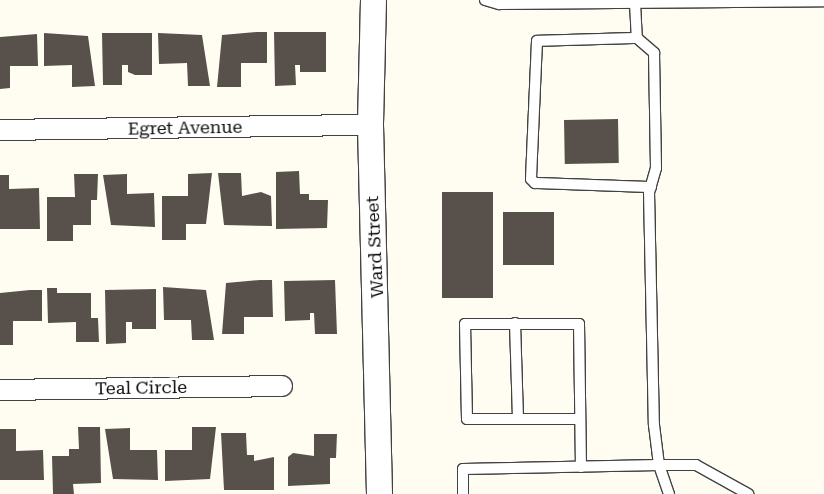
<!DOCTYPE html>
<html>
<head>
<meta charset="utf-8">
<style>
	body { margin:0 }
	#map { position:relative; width:824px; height:494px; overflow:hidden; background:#fffdf1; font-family:"Roboto Serif",serif }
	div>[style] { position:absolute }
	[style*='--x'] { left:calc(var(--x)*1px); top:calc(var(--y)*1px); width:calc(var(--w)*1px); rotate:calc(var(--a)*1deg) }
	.building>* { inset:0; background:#58514b; transform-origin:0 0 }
	.roads { filter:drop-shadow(1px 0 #424242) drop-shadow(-1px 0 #424242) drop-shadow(0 1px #424242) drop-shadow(0 -1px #424242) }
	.service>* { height:10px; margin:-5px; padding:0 5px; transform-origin:5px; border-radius:5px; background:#fff }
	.minor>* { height:20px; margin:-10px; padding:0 10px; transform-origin:10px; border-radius:10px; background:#fff }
	.tertiary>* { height:25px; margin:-12.5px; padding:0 12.5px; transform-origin:12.5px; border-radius:12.5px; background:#fff }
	span { translate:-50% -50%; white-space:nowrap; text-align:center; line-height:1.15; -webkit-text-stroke:5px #fff; paint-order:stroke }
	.street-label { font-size:18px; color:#0f0f0f }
</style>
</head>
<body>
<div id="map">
	<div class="building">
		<i style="clip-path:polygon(257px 32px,267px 32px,267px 63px,241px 63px,241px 87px,217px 87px,222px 35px)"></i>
		<i style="clip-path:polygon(274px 32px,326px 32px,326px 72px,300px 72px,300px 65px,295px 65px,296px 85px,275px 86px)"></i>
		<i style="clip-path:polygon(44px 33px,88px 36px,95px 86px,72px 87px,72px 65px,44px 66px)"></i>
		<i style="clip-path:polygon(102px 33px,152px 33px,152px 75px,135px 75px,128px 72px,128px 65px,122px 65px,122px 85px,103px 85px)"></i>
		<i style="clip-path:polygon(158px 33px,202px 35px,210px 86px,188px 86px,187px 63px,159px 64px)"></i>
		<i style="clip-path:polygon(37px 34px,38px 66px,10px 66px,10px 88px,0 89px,0 37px)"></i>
		<i style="left:618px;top:119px;width:44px;height:54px;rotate:89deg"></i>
		<i style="clip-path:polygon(299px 171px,300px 194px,309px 194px,309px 200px,328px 200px,327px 228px,276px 229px,276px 172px)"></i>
		<i style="clip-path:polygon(212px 173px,206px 224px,186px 224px,186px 240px,162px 240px,162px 196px,188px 196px,188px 174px)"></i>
		<i style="clip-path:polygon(218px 173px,241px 173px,242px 196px,261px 192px,271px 196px,272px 226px,224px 225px)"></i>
		<i style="clip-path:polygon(74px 174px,98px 174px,97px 200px,91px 200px,91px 225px,73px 225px,73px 241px,47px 241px,47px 197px,75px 197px)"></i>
		<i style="clip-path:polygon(127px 174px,127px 194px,154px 193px,155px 227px,111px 225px,103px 175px)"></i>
		<i style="clip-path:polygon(0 175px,9px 175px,9px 189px,39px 188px,40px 229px,0 229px)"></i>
		<i style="left:442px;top:192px;width:51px;height:106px"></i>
		<i style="left:503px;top:212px;width:51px;height:53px"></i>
		<i style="clip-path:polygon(260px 280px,272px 280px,273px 317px,244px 317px,244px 334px,222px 334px,226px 283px)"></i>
		<i style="clip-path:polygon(335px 280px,337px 334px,315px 334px,314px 313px,310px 313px,310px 320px,285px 321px,284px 281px)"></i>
		<i style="clip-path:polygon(163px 287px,206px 290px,214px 340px,192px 340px,191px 320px,164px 320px)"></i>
		<i style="clip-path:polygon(47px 288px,57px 288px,57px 293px,91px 293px,91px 318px,98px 318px,99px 342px,76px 342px,76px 322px,48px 323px)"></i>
		<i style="clip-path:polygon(156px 289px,156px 329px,132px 329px,132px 322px,126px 322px,126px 343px,106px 344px,105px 290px)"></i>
		<i style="clip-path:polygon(30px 290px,42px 290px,42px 321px,13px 321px,13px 345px,0 345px,0 293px)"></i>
		<i style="clip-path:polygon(78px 427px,100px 427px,101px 483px,73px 484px,74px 494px,53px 494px,52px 456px,69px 456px,69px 449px,79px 449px)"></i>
		<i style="clip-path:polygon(192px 427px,216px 427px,210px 479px,165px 481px,165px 450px,192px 450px)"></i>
		<i style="clip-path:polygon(130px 428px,130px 450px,157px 450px,158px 480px,113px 479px,105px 429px)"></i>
		<i style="clip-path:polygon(0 429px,16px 429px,16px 451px,43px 450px,44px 480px,0 480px)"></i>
		<i style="clip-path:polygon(221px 433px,246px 433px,247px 455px,254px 455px,254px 461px,274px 457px,274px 490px,224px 490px)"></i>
		<i style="clip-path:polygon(314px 434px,337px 434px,336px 458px,330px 458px,330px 484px,288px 486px,288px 457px,293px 453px,314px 456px)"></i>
	</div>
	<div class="roads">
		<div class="service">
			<i style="--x:485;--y:0;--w:15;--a:16"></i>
			<i style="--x:499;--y:4;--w:325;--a:-0.5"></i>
			<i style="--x:635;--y:3;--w:35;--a:87"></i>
			<i style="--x:637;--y:38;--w:23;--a:41"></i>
			<i style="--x:654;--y:53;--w:115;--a:89"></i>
			<i style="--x:656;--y:168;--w:25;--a:106"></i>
			<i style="--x:649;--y:192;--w:233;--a:88.8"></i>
			<i style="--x:654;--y:425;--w:40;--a:82.9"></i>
			<i style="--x:659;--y:465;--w:31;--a:71"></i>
			<i style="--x:637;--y:38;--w:100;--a:178.3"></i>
			<i style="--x:537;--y:41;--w:138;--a:92.5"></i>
			<i style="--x:531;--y:179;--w:6;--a:45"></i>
			<i style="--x:535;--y:183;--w:116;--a:2"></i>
			<i style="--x:515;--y:323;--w:96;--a:88.2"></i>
			<i style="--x:580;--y:419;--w:113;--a:180"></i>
			<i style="--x:467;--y:419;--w:95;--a:-91.2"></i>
			<i style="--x:465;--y:324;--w:114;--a:0"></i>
			<i style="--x:579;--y:324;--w:143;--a:89.2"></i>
			<i style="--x:463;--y:494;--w:25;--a:-90"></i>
			<i style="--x:463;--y:469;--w:196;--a:-1.2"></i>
			<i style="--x:659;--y:465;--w:37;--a:0"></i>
			<i style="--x:696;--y:465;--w:60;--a:29.1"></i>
		</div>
		<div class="minor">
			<i style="--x:0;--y:130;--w:370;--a:-0.8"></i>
			<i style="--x:0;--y:390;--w:282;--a:-0.8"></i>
		</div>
		<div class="tertiary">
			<i style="--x:373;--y:0;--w:125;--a:91.4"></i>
			<i style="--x:370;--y:125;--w:369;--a:88.6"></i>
		</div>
	</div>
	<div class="street-label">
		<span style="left:185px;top:128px;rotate:-1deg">Egret Avenue</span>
		<span style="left:375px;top:247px;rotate:-93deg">Ward Street</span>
		<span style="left:141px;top:388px;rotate:-1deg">Teal Circle</span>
	</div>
</div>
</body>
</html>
